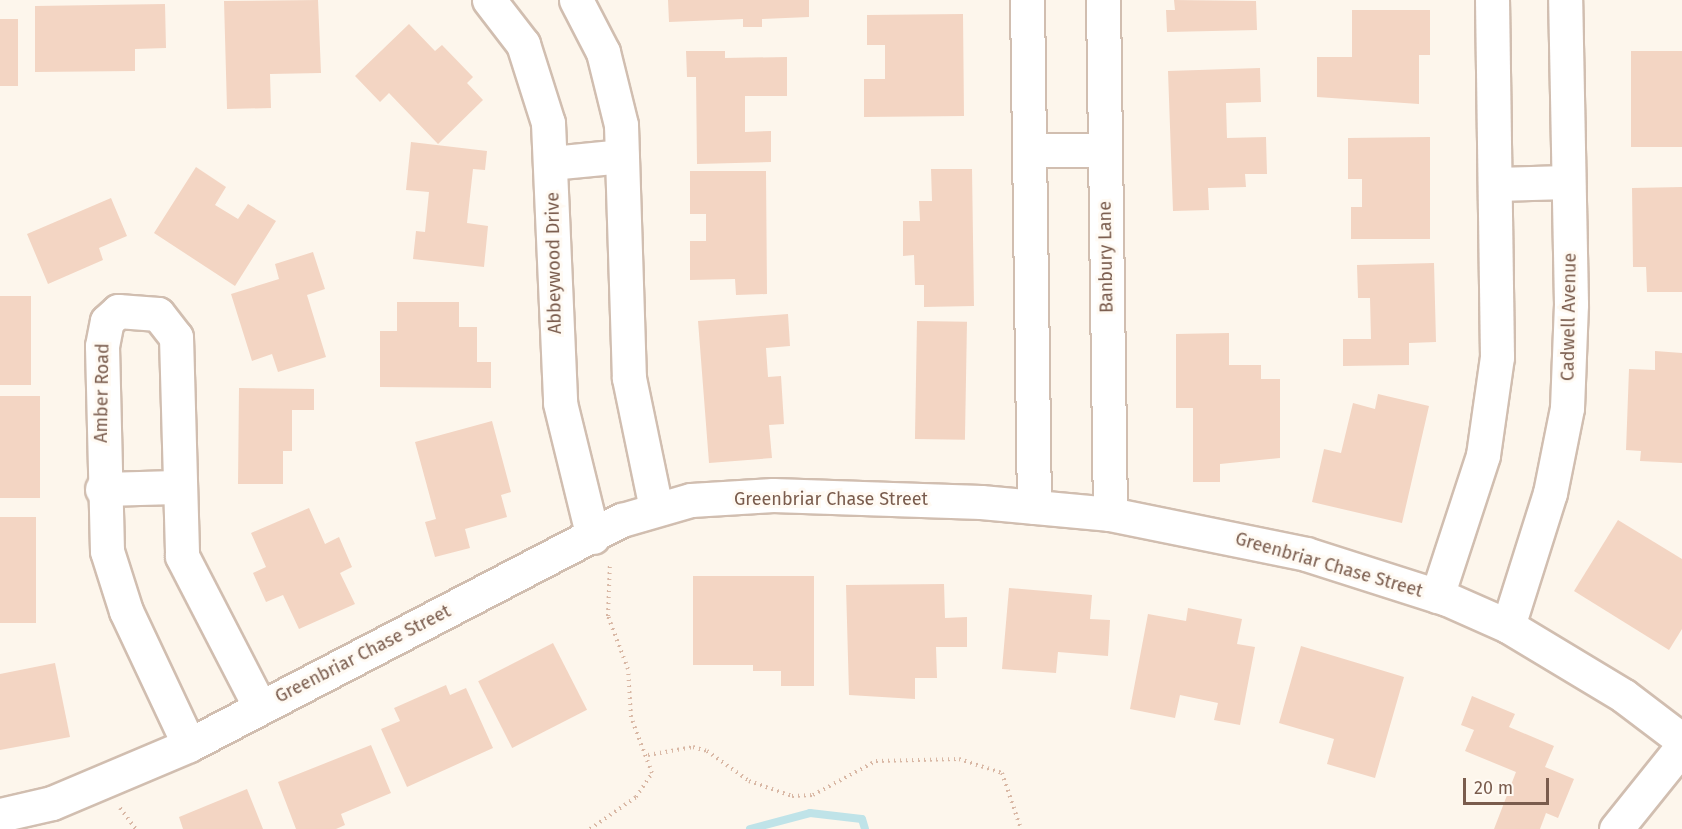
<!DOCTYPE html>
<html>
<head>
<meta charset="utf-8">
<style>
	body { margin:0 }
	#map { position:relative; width:1682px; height:829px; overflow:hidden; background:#fdf6ec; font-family:"Fira Sans",sans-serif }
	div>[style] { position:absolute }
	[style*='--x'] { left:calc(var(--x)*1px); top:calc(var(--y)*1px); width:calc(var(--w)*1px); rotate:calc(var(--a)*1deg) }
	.stream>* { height:8px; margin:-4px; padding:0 4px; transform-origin:4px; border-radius:4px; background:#bfe3e8 }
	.building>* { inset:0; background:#f3d5c3; transform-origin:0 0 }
	.path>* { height:4px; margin-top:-2px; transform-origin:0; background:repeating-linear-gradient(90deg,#d9b8a5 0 1.5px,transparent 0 6px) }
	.roads { filter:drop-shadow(2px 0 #d1beb0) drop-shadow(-2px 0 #d1beb0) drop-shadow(0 2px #d1beb0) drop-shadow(0 -2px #d1beb0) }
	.minor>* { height:33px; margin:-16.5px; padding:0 16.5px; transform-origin:16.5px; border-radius:16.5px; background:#fff }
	span { translate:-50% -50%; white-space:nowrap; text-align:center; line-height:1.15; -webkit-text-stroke:6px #fffaf3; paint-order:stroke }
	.street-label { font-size:18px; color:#7a5c4d }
	.scale { position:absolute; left:1463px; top:778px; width:86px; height:27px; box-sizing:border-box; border:3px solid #7a5c4d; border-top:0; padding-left:8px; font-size:18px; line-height:21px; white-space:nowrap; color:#7a5c4d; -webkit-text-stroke:4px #fffaf3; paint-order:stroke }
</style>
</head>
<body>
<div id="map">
	<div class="stream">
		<i style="--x:750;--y:829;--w:62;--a:-14.9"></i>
		<i style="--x:810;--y:813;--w:52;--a:6.6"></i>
		<i style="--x:862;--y:819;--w:10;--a:73"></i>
	</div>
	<div class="building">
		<i style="clip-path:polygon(318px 0,321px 73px,270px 74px,271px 108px,227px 109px,224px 1px)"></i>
		<i style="clip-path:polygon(668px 0,809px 0,809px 17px,762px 19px,762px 27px,743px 27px,743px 19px,669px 22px)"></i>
		<i style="clip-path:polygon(1174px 0,1256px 1px,1257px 30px,1167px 32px,1166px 10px,1175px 10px)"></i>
		<i style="clip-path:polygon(165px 4px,166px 48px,135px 49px,135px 71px,35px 72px,35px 6px)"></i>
		<i style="clip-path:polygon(1352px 10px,1430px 10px,1430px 55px,1419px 55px,1419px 104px,1317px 97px,1317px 57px,1352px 57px)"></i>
		<i style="clip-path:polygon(963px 14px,964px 116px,864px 117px,864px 79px,885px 79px,885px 45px,867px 45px,867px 15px)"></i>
		<i style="left:0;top:19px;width:18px;height:67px"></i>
		<i style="clip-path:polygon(409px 24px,435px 51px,442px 45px,473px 77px,467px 83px,483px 100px,438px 144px,389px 93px,380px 102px,355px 76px)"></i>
		<i style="clip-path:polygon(686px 51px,725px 51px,725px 58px,787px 57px,787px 96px,745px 96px,745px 132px,771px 131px,771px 162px,697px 164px,696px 77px,687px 77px)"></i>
		<i style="left:1682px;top:51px;width:96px;height:51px;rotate:90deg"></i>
		<i style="clip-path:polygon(1260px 68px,1261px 102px,1226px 103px,1227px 138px,1266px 137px,1267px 174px,1245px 174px,1246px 187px,1208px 188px,1209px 210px,1173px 211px,1168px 71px)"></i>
		<i style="clip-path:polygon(1430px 137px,1430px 239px,1351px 239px,1351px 207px,1362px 207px,1362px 179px,1348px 179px,1348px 138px)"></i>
		<i style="clip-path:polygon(411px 142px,487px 151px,485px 170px,473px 169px,467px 223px,488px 226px,484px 267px,413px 259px,416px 231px,425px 232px,429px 192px,406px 190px)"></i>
		<i style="clip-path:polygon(196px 167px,226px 187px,215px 205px,238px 219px,248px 204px,276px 221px,235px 286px,154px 233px)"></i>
		<i style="clip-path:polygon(931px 169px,972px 169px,974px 306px,924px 307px,924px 285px,915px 285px,914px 255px,903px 256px,903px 221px,920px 221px,919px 201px,932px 201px)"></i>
		<i style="clip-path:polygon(690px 171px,766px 171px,767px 294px,736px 295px,735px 279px,690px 280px,690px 241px,706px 241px,706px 214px,690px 214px)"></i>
		<i style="clip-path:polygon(1682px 187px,1682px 292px,1647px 292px,1646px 267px,1633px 267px,1632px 188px)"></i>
		<i style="clip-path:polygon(111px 198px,127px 236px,99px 248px,103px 260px,48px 284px,27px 234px)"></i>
		<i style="clip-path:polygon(313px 252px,325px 289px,307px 295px,326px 357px,278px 372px,272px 354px,252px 361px,231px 294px,279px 279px,275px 264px)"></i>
		<i style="clip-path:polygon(1434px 263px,1436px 342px,1409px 343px,1409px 365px,1343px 366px,1343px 339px,1371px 339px,1370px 298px,1358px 298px,1357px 265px)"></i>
		<i style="left:0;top:296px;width:31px;height:89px"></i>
		<i style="clip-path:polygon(397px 302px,459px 302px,459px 327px,477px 327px,477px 362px,491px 362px,491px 388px,380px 387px,380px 331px,397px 331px)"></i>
		<i style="clip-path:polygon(788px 314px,790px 346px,766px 348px,768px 377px,781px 376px,784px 424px,769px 425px,772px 458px,709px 463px,698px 321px)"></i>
		<i style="left:917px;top:321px;width:50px;height:118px;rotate:1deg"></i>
		<i style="clip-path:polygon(1229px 333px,1229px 365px,1261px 365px,1261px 379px,1280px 379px,1280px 458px,1220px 464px,1220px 482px,1193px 482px,1193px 408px,1176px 408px,1176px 334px)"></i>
		<i style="clip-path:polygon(1655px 351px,1682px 353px,1682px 463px,1640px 461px,1641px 451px,1626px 450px,1629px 369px,1655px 370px)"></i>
		<i style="clip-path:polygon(239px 388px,314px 389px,314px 410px,292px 410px,292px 451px,283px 451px,283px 484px,238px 484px)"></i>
		<i style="clip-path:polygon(1378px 394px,1429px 406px,1402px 523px,1312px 502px,1324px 449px,1341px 453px,1353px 403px,1375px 409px)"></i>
		<i style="left:0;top:396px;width:40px;height:102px"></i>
		<i style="clip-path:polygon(492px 421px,511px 492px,501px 495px,507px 517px,465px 529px,470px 548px,435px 557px,425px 522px,436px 519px,415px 442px)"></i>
		<i style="clip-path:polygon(309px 508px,325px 544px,339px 537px,352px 567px,340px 573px,355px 604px,299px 629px,283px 595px,266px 602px,253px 573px,266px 567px,251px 533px)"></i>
		<i style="left:0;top:517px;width:36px;height:106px"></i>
		<i style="clip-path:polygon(1618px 520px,1682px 559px,1682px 629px,1669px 650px,1574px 591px)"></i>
		<i style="clip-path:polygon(693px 576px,814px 576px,814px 686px,781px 686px,781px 671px,753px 671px,753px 665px,693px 665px)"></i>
		<i style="clip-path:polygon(944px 584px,945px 618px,967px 617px,967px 647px,936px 647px,937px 678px,915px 678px,915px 699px,849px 695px,846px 585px)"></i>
		<i style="clip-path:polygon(1009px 588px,1092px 595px,1090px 619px,1110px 620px,1108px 656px,1058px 652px,1056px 673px,1002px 669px)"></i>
		<i style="clip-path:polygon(1188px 608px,1242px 619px,1237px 644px,1255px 647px,1240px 725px,1214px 720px,1218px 703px,1180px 695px,1175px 718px,1130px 709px,1148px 614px,1186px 621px)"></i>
		<i style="left:553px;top:643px;width:75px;height:84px;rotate:63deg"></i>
		<i style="clip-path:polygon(1301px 646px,1404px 677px,1375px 778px,1327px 764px,1334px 739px,1279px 723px)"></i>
		<i style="clip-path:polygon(55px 663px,70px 737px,0 750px,0 674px)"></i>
		<i style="clip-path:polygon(446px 685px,450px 695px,466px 688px,493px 748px,407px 787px,381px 729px,400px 721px,394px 708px)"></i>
		<i style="clip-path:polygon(1472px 696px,1515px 714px,1509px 727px,1554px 746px,1545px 767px,1574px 779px,1558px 818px,1546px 813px,1540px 829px,1494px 829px,1516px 772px,1465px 751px,1474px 730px,1461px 725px)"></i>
		<i style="clip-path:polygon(371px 745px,391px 793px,341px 814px,345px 825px,336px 829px,296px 829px,278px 782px)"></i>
		<i style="clip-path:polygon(247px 789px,263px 829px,183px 829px,179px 817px)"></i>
	</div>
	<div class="path">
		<i style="--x:648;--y:755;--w:46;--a:-10.1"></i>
		<i style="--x:693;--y:747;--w:15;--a:16"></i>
		<i style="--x:707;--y:751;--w:52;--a:35.5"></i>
		<i style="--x:749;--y:781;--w:46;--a:19.2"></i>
		<i style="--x:792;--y:796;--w:21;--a:-3"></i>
		<i style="--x:813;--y:795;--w:72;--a:-28.4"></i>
		<i style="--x:876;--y:761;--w:83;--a:-1.4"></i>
		<i style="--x:959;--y:759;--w:45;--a:18"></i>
		<i style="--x:1002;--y:773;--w:59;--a:71.3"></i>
		<i style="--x:120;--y:808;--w:26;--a:53"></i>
		<i style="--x:590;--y:829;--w:56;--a:-34.8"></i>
		<i style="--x:636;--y:797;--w:29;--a:-56"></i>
		<i style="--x:652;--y:773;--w:60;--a:-110.6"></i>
		<i style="--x:631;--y:717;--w:48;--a:-93.6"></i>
		<i style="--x:628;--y:669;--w:57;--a:-110.7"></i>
		<i style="--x:608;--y:616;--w:54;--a:-87.9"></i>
	</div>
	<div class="roads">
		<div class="minor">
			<i style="--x:489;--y:0;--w:56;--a:52.3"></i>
			<i style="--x:523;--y:44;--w:83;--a:72.4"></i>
			<i style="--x:548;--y:123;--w:280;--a:87.5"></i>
			<i style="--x:560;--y:403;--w:138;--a:76.2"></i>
			<i style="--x:576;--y:0;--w:59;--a:62.6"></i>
			<i style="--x:603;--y:52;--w:75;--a:76.1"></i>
			<i style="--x:621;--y:125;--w:253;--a:88.2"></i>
			<i style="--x:629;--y:378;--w:133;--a:78.3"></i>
			<i style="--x:1027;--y:0;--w:507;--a:89.21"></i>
			<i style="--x:1103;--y:0;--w:514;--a:89.22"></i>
			<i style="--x:1030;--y:150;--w:75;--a:0"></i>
			<i style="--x:551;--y:163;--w:71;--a:-5.6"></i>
			<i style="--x:1495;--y:184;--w:73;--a:-1.6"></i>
			<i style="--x:102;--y:489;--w:75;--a:-1.5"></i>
			<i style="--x:1437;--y:596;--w:148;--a:-71.9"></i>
			<i style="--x:1483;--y:455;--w:99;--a:-81.9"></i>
			<i style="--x:1497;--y:357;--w:357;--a:-90.8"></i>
			<i style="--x:1508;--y:626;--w:139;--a:-72.5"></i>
			<i style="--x:1550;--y:493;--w:87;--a:-78.7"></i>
			<i style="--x:1567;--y:408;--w:104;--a:-87.8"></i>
			<i style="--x:1571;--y:304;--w:304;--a:-91.1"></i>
			<i style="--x:189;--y:745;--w:148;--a:-115.2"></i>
			<i style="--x:126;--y:611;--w:63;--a:-107.6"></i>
			<i style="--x:107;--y:551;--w:205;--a:-91.4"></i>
			<i style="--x:102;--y:346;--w:25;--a:-79"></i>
			<i style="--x:107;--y:321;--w:15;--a:-42"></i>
			<i style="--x:118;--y:311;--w:40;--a:4.3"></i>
			<i style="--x:158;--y:314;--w:29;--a:52"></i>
			<i style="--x:176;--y:337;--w:219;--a:88.4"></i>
			<i style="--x:182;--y:556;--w:170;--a:62.7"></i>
			<i style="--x:0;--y:815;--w:53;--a:-13"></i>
			<i style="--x:52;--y:803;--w:149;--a:-22.9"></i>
			<i style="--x:189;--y:745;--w:488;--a:-27.5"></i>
			<i style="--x:622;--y:520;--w:72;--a:-16.2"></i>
			<i style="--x:691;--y:500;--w:82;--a:-3.5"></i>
			<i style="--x:773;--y:495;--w:208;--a:1.9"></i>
			<i style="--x:981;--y:502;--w:130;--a:5.3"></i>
			<i style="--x:1110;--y:514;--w:200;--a:11.5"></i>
			<i style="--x:1306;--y:554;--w:148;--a:17.7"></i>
			<i style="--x:1447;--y:599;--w:67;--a:23.9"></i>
			<i style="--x:1508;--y:626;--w:135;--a:31.1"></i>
			<i style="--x:1624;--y:696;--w:73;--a:37.2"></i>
			<i style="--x:1616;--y:829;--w:105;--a:-51.2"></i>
		</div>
	</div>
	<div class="street-label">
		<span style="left:1106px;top:257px;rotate:-91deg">Banbury Lane</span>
		<span style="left:554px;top:263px;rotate:-91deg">Abbeywood Drive</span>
		<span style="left:1569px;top:317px;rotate:-89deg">Cadwell Avenue</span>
		<span style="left:102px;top:393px;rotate:-89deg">Amber Road</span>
		<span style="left:831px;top:499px">Greenbriar Chase Street</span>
		<span style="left:1329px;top:565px;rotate:16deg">Greenbriar Chase Street</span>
		<span style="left:363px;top:654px;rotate:-27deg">Greenbriar Chase Street</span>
	</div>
	<div class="scale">20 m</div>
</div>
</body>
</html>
